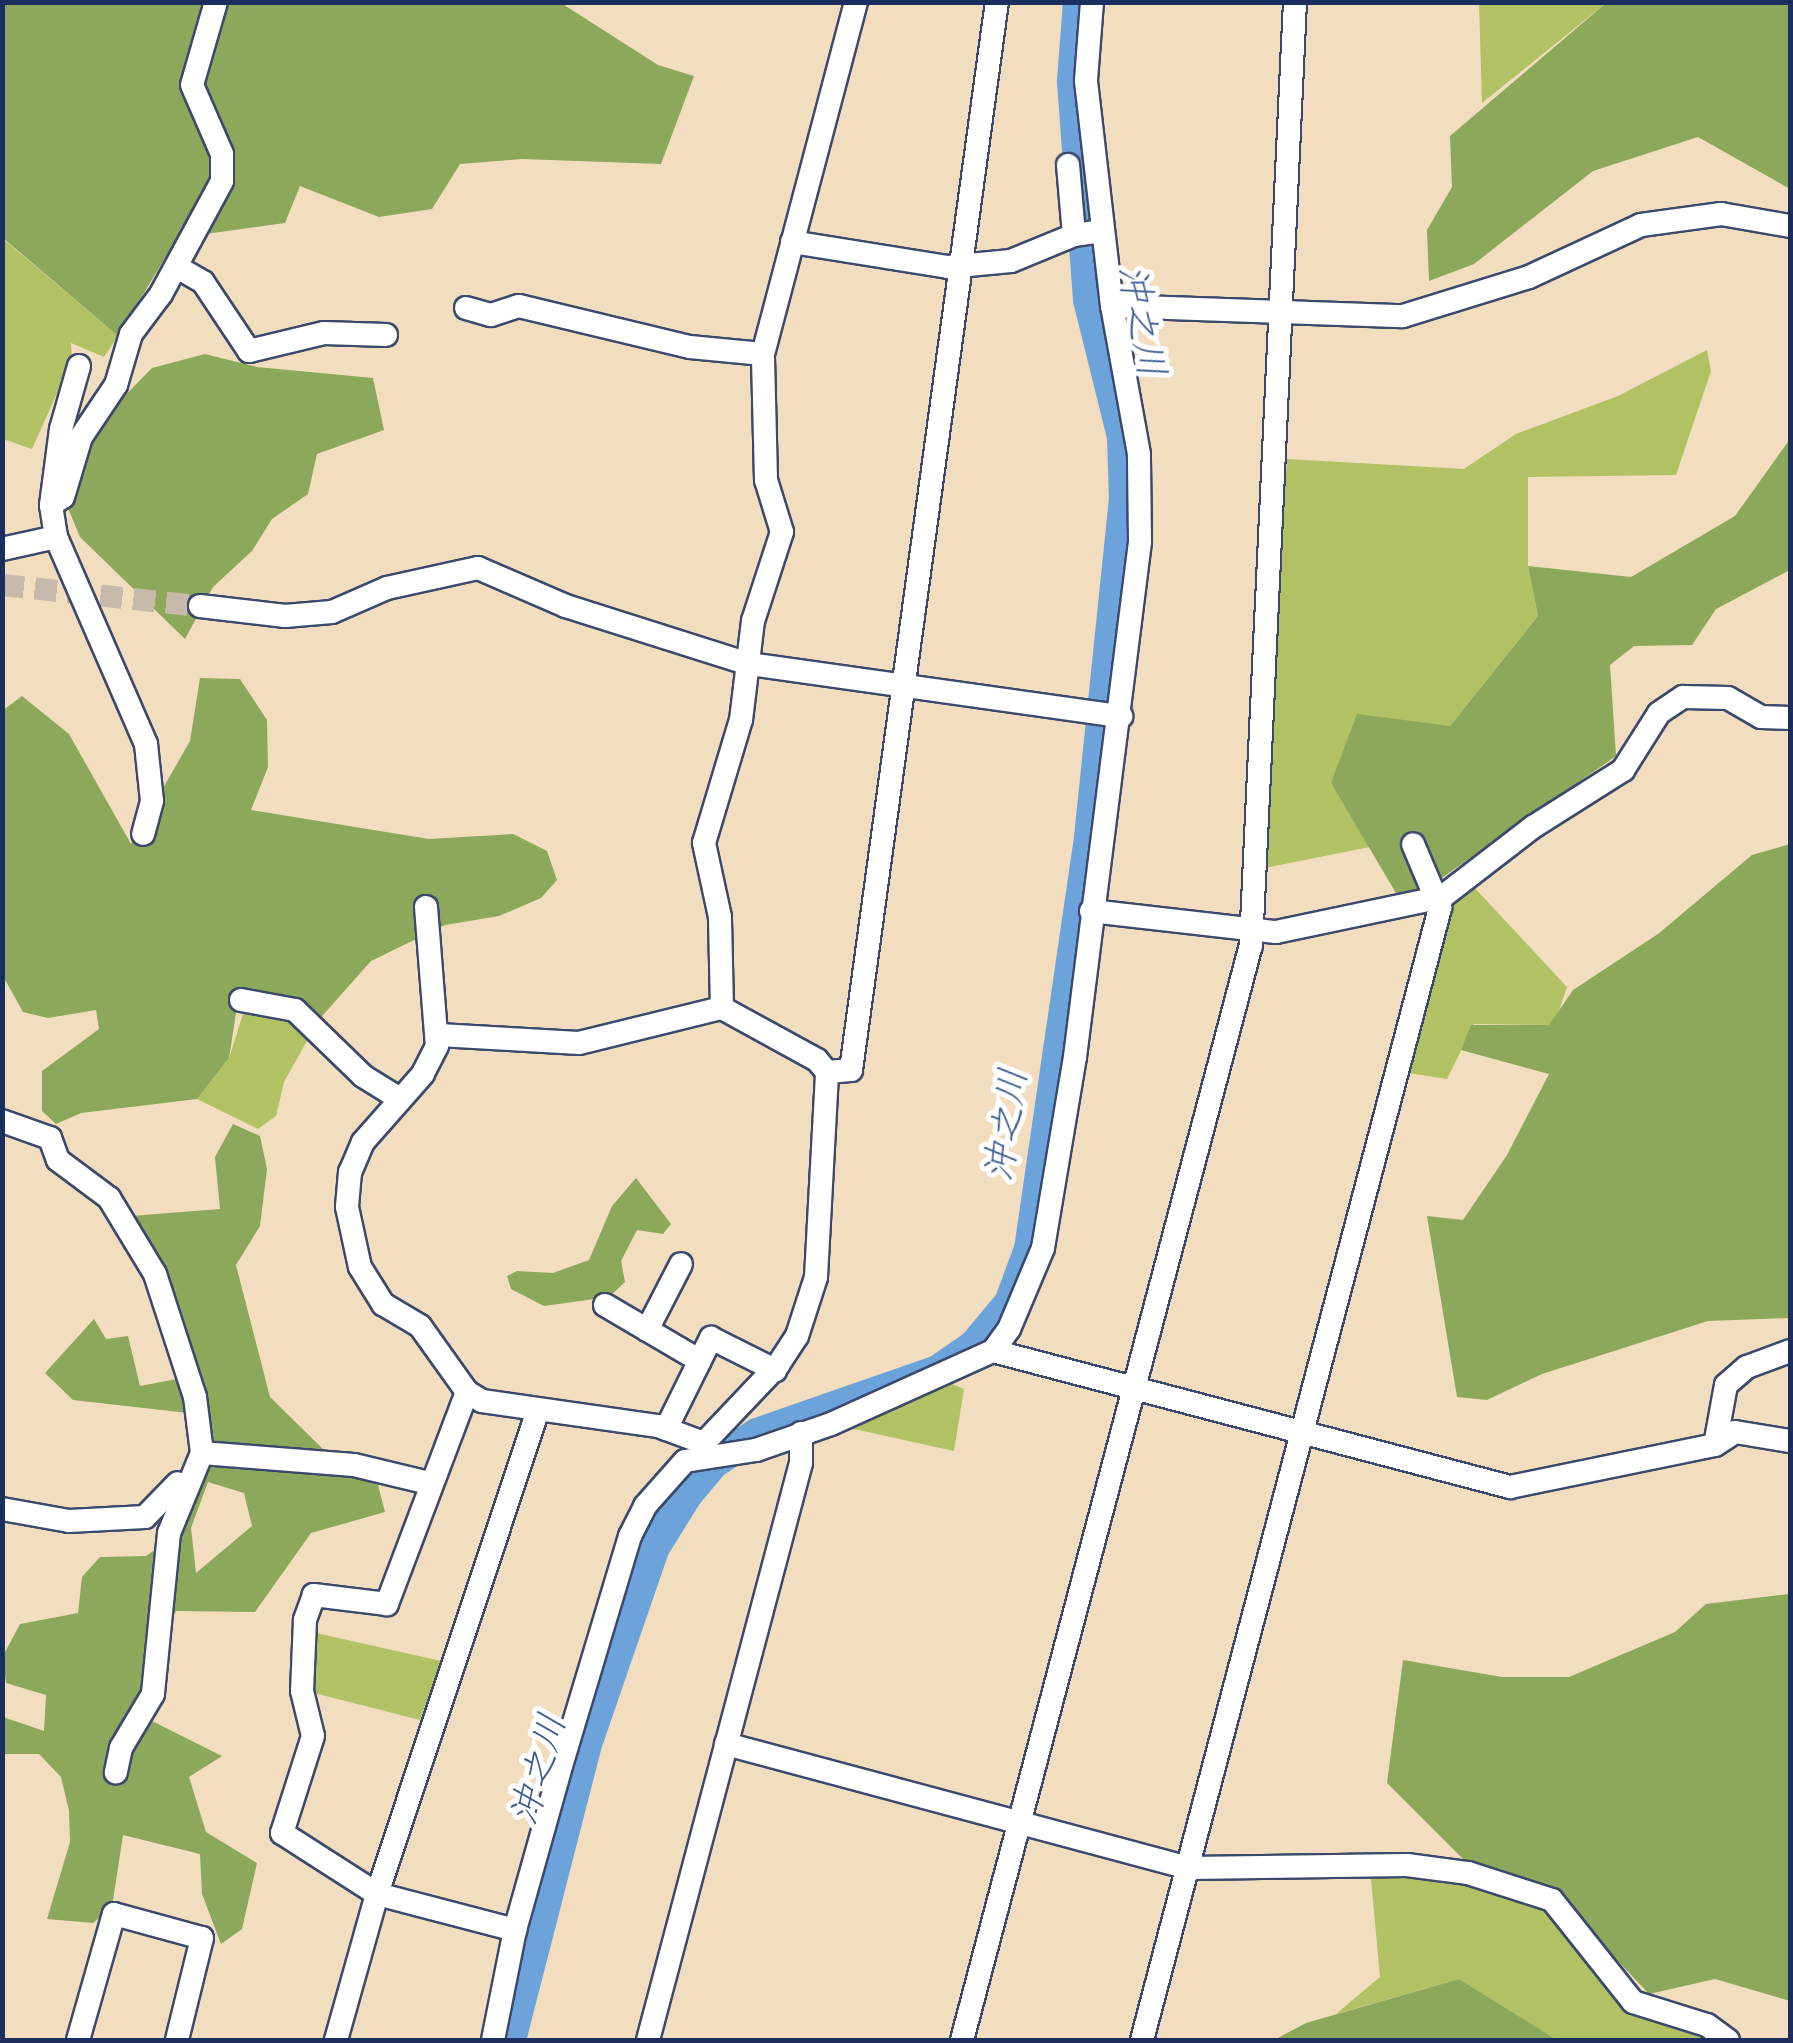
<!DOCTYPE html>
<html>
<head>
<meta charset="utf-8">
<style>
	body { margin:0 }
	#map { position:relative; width:1793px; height:2043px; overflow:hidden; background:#f2ddbe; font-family:"Architects Daughter","Klee One",sans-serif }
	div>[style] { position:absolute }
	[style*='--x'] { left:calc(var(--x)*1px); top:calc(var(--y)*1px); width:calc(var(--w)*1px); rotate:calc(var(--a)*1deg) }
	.green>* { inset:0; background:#b1c265 }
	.forest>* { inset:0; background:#8ca85a }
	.river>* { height:32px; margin:-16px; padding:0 16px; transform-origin:16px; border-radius:16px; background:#6da3db }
	.minor-tunnel>* { height:22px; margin-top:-11px; transform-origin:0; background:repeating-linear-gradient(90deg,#c7baab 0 22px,transparent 0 33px) }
	.roads { filter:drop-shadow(2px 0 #3b496c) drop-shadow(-2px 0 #3b496c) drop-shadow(0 2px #3b496c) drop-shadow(0 -2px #3b496c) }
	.minor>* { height:22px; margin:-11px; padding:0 11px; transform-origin:11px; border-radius:11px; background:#fff }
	span { translate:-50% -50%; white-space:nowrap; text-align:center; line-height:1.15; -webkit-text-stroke:10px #fff; paint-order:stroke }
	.water-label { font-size:38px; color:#3c5d90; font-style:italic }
	.frame { position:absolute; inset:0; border:5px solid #1b2f5e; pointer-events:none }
</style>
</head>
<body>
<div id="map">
	<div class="green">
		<i style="clip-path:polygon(1479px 2px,1606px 3px,1482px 103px)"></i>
		<i style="clip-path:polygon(2px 238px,118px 336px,104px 357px,71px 343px,72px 360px,32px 449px,3px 439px)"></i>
		<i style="clip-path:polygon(1707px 350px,1711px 371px,1676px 475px,1528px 477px,1528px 566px,1538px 616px,1450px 726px,1331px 783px,1370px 847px,1255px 870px,1287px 459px,1464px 469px,1516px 434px,1618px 396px)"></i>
		<i style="clip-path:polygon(1472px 885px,1567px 987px,1554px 1025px,1474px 1024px,1447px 1079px,1402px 1072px,1446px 913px)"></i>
		<i style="clip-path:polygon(246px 1005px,295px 1010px,312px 1032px,284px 1082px,276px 1116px,258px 1129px,197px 1099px,229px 1058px)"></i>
		<i style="clip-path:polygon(952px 1384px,964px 1389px,954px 1451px,831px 1424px)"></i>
		<i style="clip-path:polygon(316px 1633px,441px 1661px,420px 1720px,314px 1693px)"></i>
		<i style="clip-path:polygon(1370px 1868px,1434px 1874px,1533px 1902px,1565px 1929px,1628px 2015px,1697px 2026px,1702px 2040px,1554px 2038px,1459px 1979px,1336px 2014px,1380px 1977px)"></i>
	</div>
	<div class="forest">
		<i style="clip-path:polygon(3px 3px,561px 3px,658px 65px,694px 76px,661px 164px,522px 159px,460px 164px,432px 209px,379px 217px,300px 186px,285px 223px,177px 238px,118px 336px,3px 238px)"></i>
		<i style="clip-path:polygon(1606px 3px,1790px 3px,1790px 189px,1698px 137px,1593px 171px,1474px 264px,1429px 281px,1427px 230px,1452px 187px,1450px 136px)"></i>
		<i style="clip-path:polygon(205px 354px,257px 367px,373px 378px,384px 430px,317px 454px,308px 494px,272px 519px,252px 551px,213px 587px,185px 639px,80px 537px,66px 503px,95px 426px,152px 368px)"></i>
		<i style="clip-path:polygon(1790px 439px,1790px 570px,1716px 609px,1692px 645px,1634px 646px,1610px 665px,1616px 756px,1403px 905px,1331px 783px,1357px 714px,1450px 726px,1538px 616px,1528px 566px,1631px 577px,1735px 516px)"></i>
		<i style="clip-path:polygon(200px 678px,240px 679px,267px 720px,268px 767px,251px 810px,429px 839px,513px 834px,547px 851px,557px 880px,541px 898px,499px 916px,445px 925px,371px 961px,315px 1024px,237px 1007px,229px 1058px,197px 1099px,81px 1113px,56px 1124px,42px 1111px,42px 1071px,99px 1029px,96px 1010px,48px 1018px,23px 1012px,3px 976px,2px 711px,22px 696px,69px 734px,131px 844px,190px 741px)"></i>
		<i style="clip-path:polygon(1790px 844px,1790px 1318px,1708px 1321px,1542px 1374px,1487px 1400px,1457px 1397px,1427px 1216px,1463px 1220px,1507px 1155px,1549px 1074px,1461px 1050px,1471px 1025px,1549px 1025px,1573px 990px,1658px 934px,1752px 855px)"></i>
		<i style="clip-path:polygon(evenodd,233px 1124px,260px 1136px,267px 1169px,260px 1226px,236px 1265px,270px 1397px,328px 1454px,373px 1466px,385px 1512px,311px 1533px,255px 1612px,176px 1611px,157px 1646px,138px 1714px,222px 1756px,189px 1777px,206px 1832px,257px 1863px,242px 1929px,221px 1944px,202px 1894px,200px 1854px,123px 1835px,112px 1907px,93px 1923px,47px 1919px,70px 1842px,69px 1811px,61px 1777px,39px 1754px,3px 1754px,3px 1717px,44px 1731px,46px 1695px,6px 1683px,3px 1656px,20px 1624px,78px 1613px,82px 1577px,100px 1557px,146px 1556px,174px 1536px,199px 1439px,190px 1374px,118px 1217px,220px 1209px,215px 1157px,233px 1124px,208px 1482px,244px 1493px,252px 1526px,196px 1573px,191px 1528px,208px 1482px)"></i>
		<i style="clip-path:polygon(636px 1178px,671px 1224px,663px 1234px,637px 1230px,621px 1261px,625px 1282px,609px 1297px,544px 1306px,511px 1289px,507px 1276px,517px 1271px,553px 1273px,589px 1260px,612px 1206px)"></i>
		<i style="clip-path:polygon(94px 1319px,106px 1339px,128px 1336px,140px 1386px,182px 1378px,188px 1413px,73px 1400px,45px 1373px)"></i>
		<i style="clip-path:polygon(1789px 1594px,1790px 2001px,1715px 1979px,1649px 1994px,1555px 1894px,1477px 1873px,1387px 1783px,1403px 1660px,1502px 1677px,1569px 1677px,1675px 1632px,1706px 1604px)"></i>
		<i style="clip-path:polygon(1459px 1979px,1554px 2038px,1570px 2040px,1274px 2040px,1306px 2023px)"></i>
	</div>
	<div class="river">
		<i style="--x:510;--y:2040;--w:302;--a:-75.6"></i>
		<i style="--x:585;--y:1747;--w:212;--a:-71"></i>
		<i style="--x:654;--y:1547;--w:62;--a:-58.1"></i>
		<i style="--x:687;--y:1494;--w:40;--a:-50"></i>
		<i style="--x:713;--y:1463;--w:53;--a:-33.4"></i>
		<i style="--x:757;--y:1434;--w:192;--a:-19.2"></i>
		<i style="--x:938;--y:1371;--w:44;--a:-34.8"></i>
		<i style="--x:974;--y:1346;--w:56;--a:-50.1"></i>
		<i style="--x:1010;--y:1303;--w:58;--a:-69.7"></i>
		<i style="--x:1030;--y:1249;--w:406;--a:-81.7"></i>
		<i style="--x:1089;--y:847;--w:348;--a:-84.1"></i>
		<i style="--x:1125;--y:501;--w:64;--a:-91.8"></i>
		<i style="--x:1123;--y:437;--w:141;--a:-103.9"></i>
		<i style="--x:1089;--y:300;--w:220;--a:-94.2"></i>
		<i style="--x:1073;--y:81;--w:79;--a:-85.7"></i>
	</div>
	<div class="minor-tunnel">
		<i style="--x:2;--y:585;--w:199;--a:6.1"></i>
	</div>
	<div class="roads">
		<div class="minor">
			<i style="--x:1068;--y:165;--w:70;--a:85.1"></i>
			<i style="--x:792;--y:242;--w:158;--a:9.1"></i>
			<i style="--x:948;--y:267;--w:63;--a:-5.4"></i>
			<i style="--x:1011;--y:261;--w:68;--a:-22.4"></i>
			<i style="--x:1074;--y:235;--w:28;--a:-8"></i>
			<i style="--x:177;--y:267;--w:30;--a:30"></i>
			<i style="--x:203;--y:282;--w:83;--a:56.3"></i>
			<i style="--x:249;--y:351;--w:77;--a:-13.5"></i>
			<i style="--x:324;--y:333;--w:62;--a:1.8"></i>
			<i style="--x:1112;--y:306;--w:291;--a:2"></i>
			<i style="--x:1403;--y:316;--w:132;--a:-17.2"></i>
			<i style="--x:1529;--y:277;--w:123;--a:-24.9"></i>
			<i style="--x:1641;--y:225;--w:81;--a:-7.8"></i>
			<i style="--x:1721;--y:214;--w:70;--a:9.9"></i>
			<i style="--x:466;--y:308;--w:26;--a:16"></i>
			<i style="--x:491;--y:315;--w:29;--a:-18"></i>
			<i style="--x:519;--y:306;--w:176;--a:13.5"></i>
			<i style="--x:690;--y:347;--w:73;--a:5.5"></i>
			<i style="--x:79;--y:366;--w:66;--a:105.9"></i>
			<i style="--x:61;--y:429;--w:77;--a:97.5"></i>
			<i style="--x:51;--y:505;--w:32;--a:81"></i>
			<i style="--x:56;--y:537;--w:226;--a:66.5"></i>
			<i style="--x:146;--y:744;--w:57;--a:84"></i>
			<i style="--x:152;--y:801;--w:34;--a:105"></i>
			<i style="--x:51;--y:505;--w:14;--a:-34"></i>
			<i style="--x:63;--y:497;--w:63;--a:-73.3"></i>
			<i style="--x:81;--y:437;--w:63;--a:-56.1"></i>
			<i style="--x:116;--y:385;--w:53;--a:-73.6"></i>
			<i style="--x:131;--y:334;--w:50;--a:-53.1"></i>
			<i style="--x:161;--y:294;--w:128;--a:-61.6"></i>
			<i style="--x:222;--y:181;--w:27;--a:-90"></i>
			<i style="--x:222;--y:154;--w:75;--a:-113.5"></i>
			<i style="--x:192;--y:85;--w:86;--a:-73.9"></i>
			<i style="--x:2;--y:549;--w:55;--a:-12.5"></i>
			<i style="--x:200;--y:606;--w:86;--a:6.7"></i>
			<i style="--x:285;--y:616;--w:47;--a:-4.9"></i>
			<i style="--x:332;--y:612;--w:60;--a:-23.6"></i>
			<i style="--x:387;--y:588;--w:93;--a:-12.4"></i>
			<i style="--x:478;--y:568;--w:96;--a:23.4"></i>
			<i style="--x:566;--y:606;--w:192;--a:17.6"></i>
			<i style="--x:749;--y:664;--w:376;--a:8"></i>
			<i style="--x:426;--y:907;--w:139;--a:85.5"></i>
			<i style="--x:437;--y:1046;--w:31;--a:117"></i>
			<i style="--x:423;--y:1074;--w:91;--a:131.4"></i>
			<i style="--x:363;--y:1142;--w:33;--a:113"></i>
			<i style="--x:350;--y:1172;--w:35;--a:95"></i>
			<i style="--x:347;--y:1207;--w:61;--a:77.8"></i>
			<i style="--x:360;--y:1267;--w:44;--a:58.1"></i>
			<i style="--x:383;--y:1304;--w:43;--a:30.7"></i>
			<i style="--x:420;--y:1326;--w:81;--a:54.5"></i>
			<i style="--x:467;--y:1392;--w:17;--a:31"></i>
			<i style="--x:482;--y:1401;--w:178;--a:8.1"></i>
			<i style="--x:658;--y:1426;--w:49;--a:20.3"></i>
			<i style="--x:1091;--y:911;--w:186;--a:6.5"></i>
			<i style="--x:1276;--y:932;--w:170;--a:-11.9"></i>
			<i style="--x:1442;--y:897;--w:115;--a:-37.6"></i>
			<i style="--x:1533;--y:827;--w:107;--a:-32.3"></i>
			<i style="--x:1623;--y:770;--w:67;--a:-57.7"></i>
			<i style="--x:1659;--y:713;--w:29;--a:-34"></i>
			<i style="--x:1683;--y:697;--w:45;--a:1.3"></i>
			<i style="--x:1728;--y:698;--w:38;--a:30"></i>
			<i style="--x:1761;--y:717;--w:29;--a:2"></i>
			<i style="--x:241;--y:1000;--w:55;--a:10.5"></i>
			<i style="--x:295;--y:1010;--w:95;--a:44.1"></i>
			<i style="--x:363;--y:1076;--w:44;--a:31.9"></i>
			<i style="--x:439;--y:1035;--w:140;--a:3.3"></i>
			<i style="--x:579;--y:1043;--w:147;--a:-13.8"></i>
			<i style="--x:827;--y:1072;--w:24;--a:-5"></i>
			<i style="--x:851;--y:1070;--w:1078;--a:-82.22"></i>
			<i style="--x:2;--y:1121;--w:51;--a:19.5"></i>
			<i style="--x:50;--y:1138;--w:23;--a:70"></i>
			<i style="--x:58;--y:1160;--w:64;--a:36.7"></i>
			<i style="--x:109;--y:1198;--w:89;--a:58.8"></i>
			<i style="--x:155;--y:1274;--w:129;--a:72"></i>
			<i style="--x:195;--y:1397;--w:56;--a:82.9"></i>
			<i style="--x:202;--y:1453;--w:87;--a:112.4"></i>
			<i style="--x:169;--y:1533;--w:162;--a:95.7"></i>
			<i style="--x:153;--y:1694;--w:63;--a:120.7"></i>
			<i style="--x:121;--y:1748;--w:25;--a:102"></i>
			<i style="--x:605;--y:1305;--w:110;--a:30.5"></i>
			<i style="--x:647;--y:1330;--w:74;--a:-62.7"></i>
			<i style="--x:993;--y:1351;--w:535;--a:14.74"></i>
			<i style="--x:1510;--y:1487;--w:209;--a:-11.6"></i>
			<i style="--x:1715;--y:1445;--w:24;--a:-33"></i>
			<i style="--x:1735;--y:1432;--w:56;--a:9.3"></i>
			<i style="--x:467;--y:1392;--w:227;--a:110.7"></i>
			<i style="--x:387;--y:1604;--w:74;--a:-173"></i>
			<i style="--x:314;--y:1595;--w:27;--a:110"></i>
			<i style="--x:305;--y:1620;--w:71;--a:92.4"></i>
			<i style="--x:302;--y:1691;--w:46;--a:76.3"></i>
			<i style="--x:313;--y:1736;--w:102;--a:107.7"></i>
			<i style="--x:282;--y:1833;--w:113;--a:32.7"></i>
			<i style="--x:377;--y:1894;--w:143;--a:14.6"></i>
			<i style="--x:666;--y:1429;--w:102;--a:-63.7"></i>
			<i style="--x:711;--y:1338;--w:72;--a:26.6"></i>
			<i style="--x:1715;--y:1445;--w:61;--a:-79.6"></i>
			<i style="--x:1726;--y:1385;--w:28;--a:-41"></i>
			<i style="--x:1747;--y:1367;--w:46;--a:-20.4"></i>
			<i style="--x:202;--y:1453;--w:152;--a:4.5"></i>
			<i style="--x:354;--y:1465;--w:77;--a:13.5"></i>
			<i style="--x:705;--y:1454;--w:11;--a:-95"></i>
			<i style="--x:704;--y:1443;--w:108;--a:-46.5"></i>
			<i style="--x:778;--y:1365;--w:35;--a:-57"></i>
			<i style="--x:797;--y:1336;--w:62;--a:-72.1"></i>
			<i style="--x:816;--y:1277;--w:205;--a:-86.9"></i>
			<i style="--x:827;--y:1072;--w:16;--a:-130"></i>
			<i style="--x:817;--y:1060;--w:108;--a:-151.3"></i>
			<i style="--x:722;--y:1008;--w:91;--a:-91.3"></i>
			<i style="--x:720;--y:917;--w:76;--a:-102.2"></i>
			<i style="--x:704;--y:843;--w:128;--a:-73.3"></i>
			<i style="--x:741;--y:720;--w:100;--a:-83.1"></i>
			<i style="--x:753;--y:621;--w:94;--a:-72"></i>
			<i style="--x:782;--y:532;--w:54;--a:-107.1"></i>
			<i style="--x:766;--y:480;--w:126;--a:-91.4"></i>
			<i style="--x:763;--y:354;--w:364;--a:-75.2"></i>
			<i style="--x:2;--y:1509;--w:68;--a:10.2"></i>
			<i style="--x:69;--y:1521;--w:76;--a:-3"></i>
			<i style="--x:145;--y:1517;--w:47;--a:-45.9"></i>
			<i style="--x:726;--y:1744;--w:480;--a:15"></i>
			<i style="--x:1190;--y:1868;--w:217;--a:-0.8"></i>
			<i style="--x:1407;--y:1865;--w:62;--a:7.5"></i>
			<i style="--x:1468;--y:1873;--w:88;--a:17.8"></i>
			<i style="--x:1552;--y:1900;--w:130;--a:51.5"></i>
			<i style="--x:1633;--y:2002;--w:77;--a:17.3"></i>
			<i style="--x:1707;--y:2025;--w:26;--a:36"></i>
			<i style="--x:78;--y:2040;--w:131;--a:-74.1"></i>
			<i style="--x:114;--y:1914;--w:91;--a:15.3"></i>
			<i style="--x:202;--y:1938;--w:105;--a:103.8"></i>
			<i style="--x:336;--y:2040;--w:152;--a:-74.3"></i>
			<i style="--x:377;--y:1894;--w:510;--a:-71.6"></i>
			<i style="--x:493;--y:2040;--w:112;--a:-78.7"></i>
			<i style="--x:515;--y:1930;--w:170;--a:-74.3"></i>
			<i style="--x:561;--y:1766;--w:240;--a:-73.3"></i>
			<i style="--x:630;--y:1536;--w:34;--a:-63"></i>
			<i style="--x:645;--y:1506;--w:60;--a:-48.4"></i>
			<i style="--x:685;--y:1461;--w:72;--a:-8.8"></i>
			<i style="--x:756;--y:1450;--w:79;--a:-19.1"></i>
			<i style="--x:831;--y:1424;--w:178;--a:-24.3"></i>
			<i style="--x:993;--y:1351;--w:27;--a:-54"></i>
			<i style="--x:1009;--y:1329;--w:88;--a:-67.2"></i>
			<i style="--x:1043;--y:1248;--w:194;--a:-80.5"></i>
			<i style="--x:1075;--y:1057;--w:519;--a:-82.81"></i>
			<i style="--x:1140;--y:542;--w:88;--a:-90.7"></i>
			<i style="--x:1139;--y:454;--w:150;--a:-100.3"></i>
			<i style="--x:1112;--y:306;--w:227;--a:-96.6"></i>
			<i style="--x:1086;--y:80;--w:78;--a:-85.6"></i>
			<i style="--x:648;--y:2040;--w:597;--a:-75.15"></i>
			<i style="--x:801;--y:1463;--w:30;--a:-90"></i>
			<i style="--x:962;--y:2040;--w:1132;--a:-75.22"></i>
			<i style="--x:1251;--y:945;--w:944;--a:-87.33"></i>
			<i style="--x:1142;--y:2040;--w:1171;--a:-75.25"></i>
			<i style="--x:1440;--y:908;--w:69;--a:-112.9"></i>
		</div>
	</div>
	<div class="water-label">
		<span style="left:1140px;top:321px;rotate:79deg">沖之川</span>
		<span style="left:1008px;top:1125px;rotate:-82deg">沖之川</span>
		<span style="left:540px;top:1770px;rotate:-74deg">沖之川</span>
	</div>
	<div class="frame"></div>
</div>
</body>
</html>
